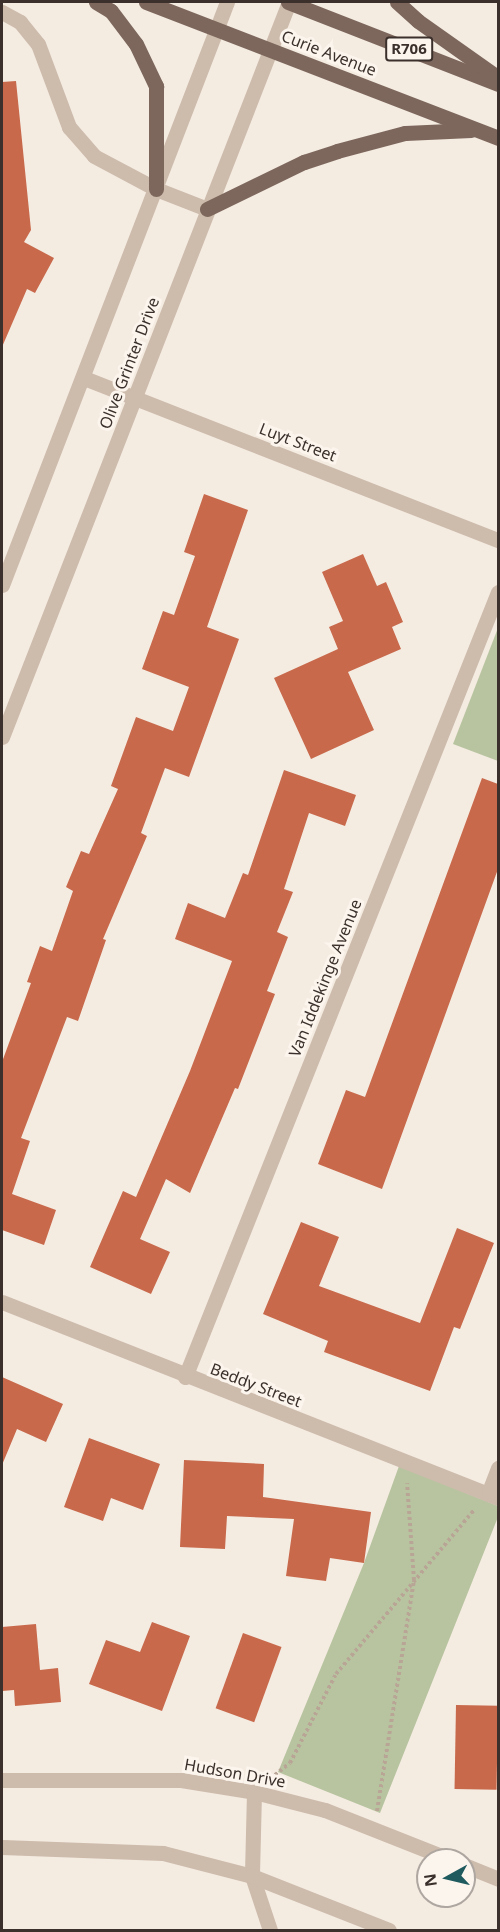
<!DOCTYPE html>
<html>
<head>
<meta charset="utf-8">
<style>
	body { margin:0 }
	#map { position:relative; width:500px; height:1932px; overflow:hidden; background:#f4ebe1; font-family:"Noto Sans",sans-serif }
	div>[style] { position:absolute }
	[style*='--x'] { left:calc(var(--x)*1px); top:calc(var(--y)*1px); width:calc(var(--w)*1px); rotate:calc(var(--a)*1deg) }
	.green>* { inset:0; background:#b8c4a0 }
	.building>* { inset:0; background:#c8694b; transform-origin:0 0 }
	.path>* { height:4px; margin-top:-2px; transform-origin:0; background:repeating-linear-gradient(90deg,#b9a596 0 3px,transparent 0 6px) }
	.minor>* { height:15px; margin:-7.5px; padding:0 7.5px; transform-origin:7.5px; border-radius:7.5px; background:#cdbbac }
	.major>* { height:15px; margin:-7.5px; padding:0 7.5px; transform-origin:7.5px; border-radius:7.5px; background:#7d675c }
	span { translate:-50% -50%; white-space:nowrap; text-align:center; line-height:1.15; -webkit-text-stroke:6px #fbf5ee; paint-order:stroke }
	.shield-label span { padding:2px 4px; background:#fbf5ee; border:2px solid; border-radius:4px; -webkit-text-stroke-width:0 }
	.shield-label { font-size:15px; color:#3b302b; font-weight:700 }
	.street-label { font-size:16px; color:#3b302b }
	.frame { position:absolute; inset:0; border:3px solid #3b302b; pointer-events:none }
	.north { position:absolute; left:416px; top:1848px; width:60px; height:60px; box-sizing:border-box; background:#fbf5ee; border:2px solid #aea6a0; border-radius:50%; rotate:262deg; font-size:16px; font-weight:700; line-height:24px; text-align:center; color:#3b302b }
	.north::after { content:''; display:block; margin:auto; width:21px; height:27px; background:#1f5a5e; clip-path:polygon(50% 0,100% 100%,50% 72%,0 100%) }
</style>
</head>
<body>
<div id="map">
	<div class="green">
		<i style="clip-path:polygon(498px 628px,498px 761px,453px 744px)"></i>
		<i style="clip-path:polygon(399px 1466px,498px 1506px,498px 1517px,380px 1813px,278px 1772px,364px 1563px)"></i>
	</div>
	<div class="building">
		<i style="clip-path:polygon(16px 81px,31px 230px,24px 242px,54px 258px,35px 293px,27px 289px,2px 347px,2px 82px)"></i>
		<i style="clip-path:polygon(204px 494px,248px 510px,207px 627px,239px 639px,189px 777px,165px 768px,141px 833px,147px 836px,103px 939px,106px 940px,78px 1021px,67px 1017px,21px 1138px,30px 1141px,12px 1194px,56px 1210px,44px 1245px,2px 1230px,2px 1062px,31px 983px,27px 982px,40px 946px,52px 951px,73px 891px,66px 887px,81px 851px,89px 854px,118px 789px,111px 786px,136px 717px,173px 731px,189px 687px,142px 669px,163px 611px,174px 615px,195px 556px,184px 552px)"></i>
		<i style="clip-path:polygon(363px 554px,377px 586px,386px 582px,403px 622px,392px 627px,401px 649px,348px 672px,374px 730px,311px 759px,274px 678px,338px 649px,329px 627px,343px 621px,322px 572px)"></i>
		<i style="clip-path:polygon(284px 770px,356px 795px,345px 826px,309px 813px,284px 889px,293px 892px,277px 932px,288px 937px,267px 991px,275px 994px,238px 1089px,235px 1088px,190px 1193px,166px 1179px,140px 1239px,170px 1252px,151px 1294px,90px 1267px,123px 1191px,136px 1197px,190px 1071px,232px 961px,175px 939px,188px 903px,225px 918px,243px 873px,248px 875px)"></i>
		<i style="clip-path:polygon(482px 778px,498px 784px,498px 869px,382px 1189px,318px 1164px,346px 1090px,365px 1097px)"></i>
		<i style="clip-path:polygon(301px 1222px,339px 1237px,319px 1286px,420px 1323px,457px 1228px,494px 1243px,460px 1329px,454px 1327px,430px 1391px,324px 1352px,328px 1341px,263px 1314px)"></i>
		<i style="clip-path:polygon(2px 1377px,63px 1404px,46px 1442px,17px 1429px,2px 1465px)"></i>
		<i style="clip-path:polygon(89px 1438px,160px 1464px,143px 1510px,111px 1498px,103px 1521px,64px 1507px)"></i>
		<i style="clip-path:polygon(184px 1460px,264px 1464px,263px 1497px,371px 1512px,364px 1563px,330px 1558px,326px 1581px,286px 1576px,294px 1519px,227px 1516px,225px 1549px,180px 1547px)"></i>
		<i style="clip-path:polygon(152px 1622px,190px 1636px,162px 1711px,89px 1684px,106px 1640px,140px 1652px)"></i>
		<i style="clip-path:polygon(36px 1624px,40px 1670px,58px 1668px,61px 1702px,15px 1706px,14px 1690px,2px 1691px,2px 1627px)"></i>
		<i style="left:243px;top:1633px;width:41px;height:80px;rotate:20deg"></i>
		<i style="left:456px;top:1705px;width:42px;height:84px;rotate:1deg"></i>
	</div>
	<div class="path">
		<i style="--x:275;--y:1775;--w:19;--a:-39"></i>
		<i style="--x:290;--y:1763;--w:100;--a:-62.7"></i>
		<i style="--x:336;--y:1674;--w:214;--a:-49.9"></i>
		<i style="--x:377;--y:1811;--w:234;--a:-80.9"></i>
		<i style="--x:414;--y:1580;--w:97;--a:-94.1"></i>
	</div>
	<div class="minor">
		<i style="--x:2;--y:12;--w:21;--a:29"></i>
		<i style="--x:20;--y:22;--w:28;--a:51"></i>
		<i style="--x:38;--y:44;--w:89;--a:69.5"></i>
		<i style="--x:69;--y:127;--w:38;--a:49"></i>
		<i style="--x:94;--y:156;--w:70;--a:28"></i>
		<i style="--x:156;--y:189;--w:55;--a:21.4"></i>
		<i style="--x:84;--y:378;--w:445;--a:21.4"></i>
		<i style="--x:2;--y:585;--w:625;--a:-68.9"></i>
		<i style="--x:2;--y:737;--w:789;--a:-68.67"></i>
		<i style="--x:2;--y:1302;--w:533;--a:21.56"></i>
		<i style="--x:185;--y:1377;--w:845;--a:-68.26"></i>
		<i style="--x:488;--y:1494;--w:28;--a:-69"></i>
		<i style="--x:2;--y:1780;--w:179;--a:0"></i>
		<i style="--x:181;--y:1780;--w:74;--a:9.3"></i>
		<i style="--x:254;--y:1792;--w:73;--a:14.2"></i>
		<i style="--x:325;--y:1810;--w:136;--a:21.6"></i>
		<i style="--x:254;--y:1792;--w:84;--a:91.4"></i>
		<i style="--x:252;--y:1876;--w:57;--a:71.6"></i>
		<i style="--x:2;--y:1847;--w:161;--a:2.1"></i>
		<i style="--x:163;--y:1853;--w:92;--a:14.5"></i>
		<i style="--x:252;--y:1876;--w:147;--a:21.5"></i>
		<i style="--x:464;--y:1865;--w:37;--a:22"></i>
	</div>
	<div class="major">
		<i style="--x:96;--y:2;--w:17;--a:31"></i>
		<i style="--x:111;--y:11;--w:41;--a:52.9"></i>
		<i style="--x:136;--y:44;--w:47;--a:64.5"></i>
		<i style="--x:156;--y:86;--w:103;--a:90"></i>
		<i style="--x:146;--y:2;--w:377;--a:21.1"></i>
		<i style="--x:288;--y:2;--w:225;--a:21.3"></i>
		<i style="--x:397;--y:2;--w:28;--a:42"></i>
		<i style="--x:418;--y:21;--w:97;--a:35.3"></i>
		<i style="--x:207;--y:209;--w:108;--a:-25.9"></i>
		<i style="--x:304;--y:162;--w:35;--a:-18"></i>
		<i style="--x:337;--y:151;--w:70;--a:-14.8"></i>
		<i style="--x:405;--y:133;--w:66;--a:-2.6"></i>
	</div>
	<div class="shield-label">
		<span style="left:409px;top:49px">R706</span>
	</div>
	<div class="street-label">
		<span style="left:329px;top:53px;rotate:21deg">Curie Avenue</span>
		<span style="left:129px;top:363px;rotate:-69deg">Olive Grinter Drive</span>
		<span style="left:298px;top:442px;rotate:21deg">Luyt Street</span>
		<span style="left:325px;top:978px;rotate:-68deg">Van Iddekinge Avenue</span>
		<span style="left:256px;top:1385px;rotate:21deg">Beddy Street</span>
		<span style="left:235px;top:1773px;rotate:10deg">Hudson Drive</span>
	</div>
	<div class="frame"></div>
	<div class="north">N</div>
</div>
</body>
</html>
